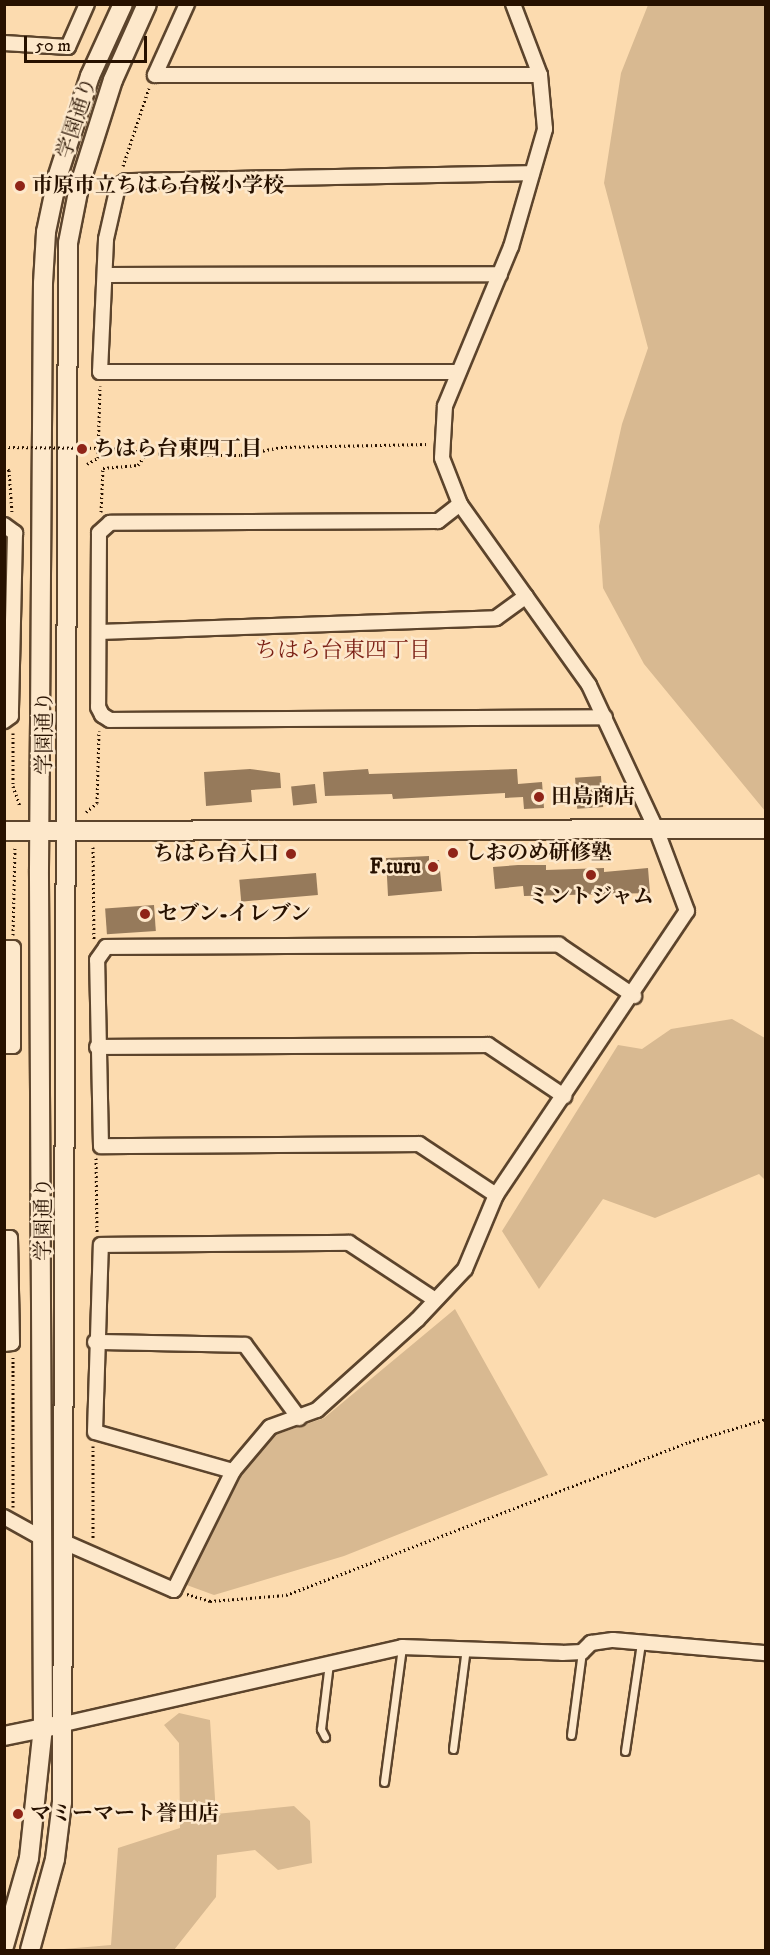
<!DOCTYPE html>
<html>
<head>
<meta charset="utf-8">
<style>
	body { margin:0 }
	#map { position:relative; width:770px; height:1955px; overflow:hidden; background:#fcdbaf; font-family:"IM FELL DW Pica","Noto Serif JP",serif }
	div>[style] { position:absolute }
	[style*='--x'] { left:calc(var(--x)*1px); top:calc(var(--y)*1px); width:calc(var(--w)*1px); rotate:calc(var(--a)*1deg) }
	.green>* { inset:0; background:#d8b991 }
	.building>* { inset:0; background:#967a5b; transform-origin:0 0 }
	.path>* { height:3px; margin-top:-1.5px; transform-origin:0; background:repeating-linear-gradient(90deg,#271100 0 1.5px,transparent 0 4.5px) }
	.roads { filter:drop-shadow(2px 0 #5c442c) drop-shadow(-2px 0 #5c442c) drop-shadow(0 2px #5c442c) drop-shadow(0 -2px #5c442c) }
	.service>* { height:7px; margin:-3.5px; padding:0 3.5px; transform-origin:3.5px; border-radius:3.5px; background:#fde8cb }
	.minor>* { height:14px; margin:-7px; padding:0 7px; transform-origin:7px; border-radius:7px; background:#fde8cb }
	.tertiary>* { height:18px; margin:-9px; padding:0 9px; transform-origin:9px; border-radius:9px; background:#fde8cb }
	.path-bridge>* { height:3px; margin-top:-1.5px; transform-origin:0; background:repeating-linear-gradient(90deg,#271100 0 1.5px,transparent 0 4.5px) }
	.dots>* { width:16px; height:16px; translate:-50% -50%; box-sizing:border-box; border:3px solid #fde8cb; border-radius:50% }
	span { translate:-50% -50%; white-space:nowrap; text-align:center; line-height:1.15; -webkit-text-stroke:5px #fde8cb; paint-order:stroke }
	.street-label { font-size:21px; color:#271100 }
	.poi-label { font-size:21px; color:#271100; font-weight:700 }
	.left { translate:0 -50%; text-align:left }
	.right { translate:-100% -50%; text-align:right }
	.neighbourhood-label { font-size:22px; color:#7a1f14 }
	.frame { position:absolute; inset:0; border:6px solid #271100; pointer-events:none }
	.scale { position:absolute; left:24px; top:36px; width:123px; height:27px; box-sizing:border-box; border:3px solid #271100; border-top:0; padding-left:8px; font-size:18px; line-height:21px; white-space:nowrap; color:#271100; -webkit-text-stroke:4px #fde8cb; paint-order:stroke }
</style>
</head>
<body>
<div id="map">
	<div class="green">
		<i style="clip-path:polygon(648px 5px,765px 5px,765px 811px,644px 664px,603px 588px,599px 526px,622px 424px,648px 348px,604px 183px,621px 73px)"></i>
		<i style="clip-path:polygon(732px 1019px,765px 1038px,765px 1180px,759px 1174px,655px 1218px,603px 1199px,539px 1289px,502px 1231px,618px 1045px,642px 1049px,671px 1029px)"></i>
		<i style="clip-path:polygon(455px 1309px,548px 1475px,344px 1556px,214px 1595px,184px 1584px,236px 1479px,275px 1435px,324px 1418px)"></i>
		<i style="clip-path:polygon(179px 1713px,210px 1720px,216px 1814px,294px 1806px,310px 1821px,312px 1863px,278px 1870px,255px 1850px,217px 1855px,216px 1897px,174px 1950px,52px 1950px,111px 1945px,118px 1848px,180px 1828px,179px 1743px,164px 1725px)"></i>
	</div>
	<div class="building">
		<i style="clip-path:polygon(250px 769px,280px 773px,281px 788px,251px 790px,252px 802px,206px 806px,204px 772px)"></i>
		<i style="clip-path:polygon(368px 769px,369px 774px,517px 769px,518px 784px,542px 782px,544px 808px,524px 809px,523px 797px,505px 798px,505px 793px,393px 799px,392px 794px,325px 796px,323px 772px)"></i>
		<i style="left:601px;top:776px;width:31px;height:26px;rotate:86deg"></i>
		<i style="left:315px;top:784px;width:19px;height:24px;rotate:84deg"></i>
		<i style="clip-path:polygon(429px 856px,429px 861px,439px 860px,442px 891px,388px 896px,386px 858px)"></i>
		<i style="clip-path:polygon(518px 865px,546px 865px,546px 870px,604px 868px,604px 872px,648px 868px,650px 893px,524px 896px,523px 886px,495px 889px,493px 867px)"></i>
		<i style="left:316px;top:873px;width:22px;height:77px;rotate:85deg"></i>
		<i style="left:154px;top:905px;width:26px;height:49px;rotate:86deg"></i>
	</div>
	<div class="path">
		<i style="--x:123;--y:166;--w:82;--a:-71.6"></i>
		<i style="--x:109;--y:448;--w:62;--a:6.4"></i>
		<i style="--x:171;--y:455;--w:70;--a:0"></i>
		<i style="--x:241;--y:455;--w:41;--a:-11.3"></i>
		<i style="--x:281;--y:447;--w:147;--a:-1.2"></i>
		<i style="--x:87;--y:464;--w:13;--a:-29"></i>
		<i style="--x:98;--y:458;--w:72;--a:-88.4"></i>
		<i style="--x:4;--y:467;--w:6;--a:31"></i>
		<i style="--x:9;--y:470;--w:43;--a:86"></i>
		<i style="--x:101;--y:512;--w:44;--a:-87.4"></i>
		<i style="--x:103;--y:468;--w:35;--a:-5"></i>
		<i style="--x:138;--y:465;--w:17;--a:-54"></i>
		<i style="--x:13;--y:733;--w:53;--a:90"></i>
		<i style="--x:13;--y:786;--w:21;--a:71"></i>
		<i style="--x:86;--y:812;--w:14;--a:-39"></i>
		<i style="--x:97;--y:803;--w:72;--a:-88.4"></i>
		<i style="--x:93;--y:847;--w:92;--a:89.4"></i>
		<i style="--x:13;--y:935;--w:87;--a:-88.7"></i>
		<i style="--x:96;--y:1158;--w:74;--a:89.2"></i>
		<i style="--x:13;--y:1357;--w:150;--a:90"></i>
		<i style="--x:93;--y:1446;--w:92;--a:90"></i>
		<i style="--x:187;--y:1594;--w:24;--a:17"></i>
		<i style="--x:210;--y:1601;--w:76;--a:-4.5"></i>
		<i style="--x:286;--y:1595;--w:431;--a:-20.8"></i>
		<i style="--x:689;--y:1442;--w:80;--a:-16.6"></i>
	</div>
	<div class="roads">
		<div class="service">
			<i style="--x:571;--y:1735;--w:84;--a:-82.5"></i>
			<i style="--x:325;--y:1737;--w:9;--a:-117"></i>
			<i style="--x:321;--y:1729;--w:66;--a:-83.1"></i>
			<i style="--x:453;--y:1749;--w:102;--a:-82.7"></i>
			<i style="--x:625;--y:1751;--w:109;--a:-81.6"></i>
			<i style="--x:384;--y:1782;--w:136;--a:-82.4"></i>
		</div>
		<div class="minor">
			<i style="--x:187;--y:4;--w:78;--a:114.3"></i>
			<i style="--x:155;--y:75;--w:385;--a:0"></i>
			<i style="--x:4;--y:43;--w:64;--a:3.6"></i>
			<i style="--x:68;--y:47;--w:47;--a:-66.2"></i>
			<i style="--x:105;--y:275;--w:395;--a:-0.1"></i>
			<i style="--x:457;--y:372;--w:357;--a:180"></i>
			<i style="--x:100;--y:372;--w:133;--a:-87.4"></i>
			<i style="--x:106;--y:239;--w:54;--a:-77.2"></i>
			<i style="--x:118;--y:186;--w:9;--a:-32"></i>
			<i style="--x:126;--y:181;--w:406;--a:-1.1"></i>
			<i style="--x:460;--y:504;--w:28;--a:142"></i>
			<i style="--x:438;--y:521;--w:328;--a:179.7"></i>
			<i style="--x:110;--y:523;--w:15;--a:138"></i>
			<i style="--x:99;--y:533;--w:174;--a:90.3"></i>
			<i style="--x:98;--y:707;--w:9;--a:63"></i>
			<i style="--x:102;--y:715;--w:9;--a:32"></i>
			<i style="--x:110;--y:720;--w:495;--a:-0.3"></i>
			<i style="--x:4;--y:525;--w:14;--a:36"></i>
			<i style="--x:15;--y:533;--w:183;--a:91.3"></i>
			<i style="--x:11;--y:716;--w:9;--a:144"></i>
			<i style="--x:99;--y:632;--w:397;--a:-2"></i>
			<i style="--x:496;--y:618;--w:37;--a:-36"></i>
			<i style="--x:4;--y:948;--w:9;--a:0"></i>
			<i style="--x:13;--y:948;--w:98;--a:90"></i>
			<i style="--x:13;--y:1046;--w:9;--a:180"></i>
			<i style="--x:97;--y:1047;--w:391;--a:-0.3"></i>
			<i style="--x:488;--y:1045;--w:92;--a:33.9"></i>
			<i style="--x:496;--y:1195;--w:92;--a:-146.5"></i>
			<i style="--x:419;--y:1144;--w:318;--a:179.6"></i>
			<i style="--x:101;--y:1146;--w:186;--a:-91.2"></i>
			<i style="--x:97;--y:960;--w:16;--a:-55"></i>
			<i style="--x:106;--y:947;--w:453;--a:-0.3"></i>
			<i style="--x:559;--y:945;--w:91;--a:34.2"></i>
			<i style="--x:4;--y:1238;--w:6;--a:0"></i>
			<i style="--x:10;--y:1238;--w:105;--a:88.9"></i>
			<i style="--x:12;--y:1343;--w:8;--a:173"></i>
			<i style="--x:95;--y:1342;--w:150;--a:1.1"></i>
			<i style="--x:245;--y:1345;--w:91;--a:53.5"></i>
			<i style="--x:233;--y:1471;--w:143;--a:-164.2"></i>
			<i style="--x:95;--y:1432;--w:187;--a:-88.2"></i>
			<i style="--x:101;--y:1245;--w:248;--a:-0.5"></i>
			<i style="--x:349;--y:1243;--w:102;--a:33.4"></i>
			<i style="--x:4;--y:1517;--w:41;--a:29.1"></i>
			<i style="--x:64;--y:1542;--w:120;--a:23.6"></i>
			<i style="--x:174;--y:1590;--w:133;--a:-63.6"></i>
			<i style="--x:233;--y:1471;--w:57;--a:-49.9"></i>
			<i style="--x:270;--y:1427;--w:50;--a:-19.9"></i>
			<i style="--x:317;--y:1410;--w:135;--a:-42"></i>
			<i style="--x:417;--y:1320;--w:70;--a:-46.7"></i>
			<i style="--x:465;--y:1269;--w:80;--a:-67.3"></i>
			<i style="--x:496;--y:1195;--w:342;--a:-56.1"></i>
			<i style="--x:687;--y:911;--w:85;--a:-110.6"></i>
			<i style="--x:657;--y:831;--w:161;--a:-115"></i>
			<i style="--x:589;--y:685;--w:222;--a:-125.5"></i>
			<i style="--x:460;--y:504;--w:49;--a:-111.4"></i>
			<i style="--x:442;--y:458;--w:52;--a:-86.7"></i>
			<i style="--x:445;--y:406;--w:172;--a:-67.5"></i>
			<i style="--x:511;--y:247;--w:123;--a:-73.9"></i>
			<i style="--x:545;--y:129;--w:54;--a:-95.3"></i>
			<i style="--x:540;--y:75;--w:76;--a:-110.8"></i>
			<i style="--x:64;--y:1724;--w:347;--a:-12.8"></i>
			<i style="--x:402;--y:1647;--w:160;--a:2.1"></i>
			<i style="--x:562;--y:1653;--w:20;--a:-3"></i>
			<i style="--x:582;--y:1652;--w:13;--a:-45"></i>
			<i style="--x:591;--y:1643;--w:22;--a:-8"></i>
			<i style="--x:613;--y:1640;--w:154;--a:4.9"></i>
		</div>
		<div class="tertiary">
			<i style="--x:4;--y:831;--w:762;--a:-0.15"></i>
			<i style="--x:4;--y:1736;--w:50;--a:-11.5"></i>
			<i style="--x:4;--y:1946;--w:91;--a:-74.1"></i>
			<i style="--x:29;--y:1858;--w:131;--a:-83.9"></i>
			<i style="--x:43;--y:1728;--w:859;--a:-90.27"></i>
			<i style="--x:39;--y:869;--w:586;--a:-89.61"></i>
			<i style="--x:43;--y:283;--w:51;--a:-86.6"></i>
			<i style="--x:46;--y:232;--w:58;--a:-78.1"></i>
			<i style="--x:58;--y:175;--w:104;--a:-72.1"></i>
			<i style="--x:90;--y:76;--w:79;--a:-65.4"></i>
			<i style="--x:30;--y:1950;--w:94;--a:-74.6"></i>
			<i style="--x:55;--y:1859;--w:57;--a:-83"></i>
			<i style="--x:62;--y:1802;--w:1559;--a:-89.78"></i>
			<i style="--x:68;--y:243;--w:57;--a:-78.9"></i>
			<i style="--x:79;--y:187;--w:112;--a:-72.4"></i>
			<i style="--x:113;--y:80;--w:83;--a:-65.9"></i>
		</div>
	</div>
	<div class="path-bridge">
		<i style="--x:4;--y:447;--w:105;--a:0.5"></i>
	</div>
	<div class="dots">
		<i style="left:20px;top:186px;background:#8f2418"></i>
		<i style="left:82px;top:449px;background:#8f2418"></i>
		<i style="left:539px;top:797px;background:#8f2418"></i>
		<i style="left:453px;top:853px;background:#8f2418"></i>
		<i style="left:291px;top:854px;background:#8f2418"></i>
		<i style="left:433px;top:867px;background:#8f2418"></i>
		<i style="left:591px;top:875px;background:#8f2418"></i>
		<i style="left:145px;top:914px;background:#8f2418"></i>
		<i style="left:18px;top:1814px;background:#8f2418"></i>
	</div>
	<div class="street-label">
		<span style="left:77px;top:118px;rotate:-72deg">学園通り</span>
		<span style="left:45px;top:733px;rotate:-90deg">学園通り</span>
		<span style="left:44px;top:1219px;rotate:-90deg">学園通り</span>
	</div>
	<div class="poi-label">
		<span class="left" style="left:32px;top:186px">市原市立ちはら台桜小学校</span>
		<span class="left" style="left:94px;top:449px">ちはら台東四丁目</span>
		<span class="left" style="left:551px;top:797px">田島商店</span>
		<span class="left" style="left:465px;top:853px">しおのめ研修塾</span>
		<span class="right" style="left:279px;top:854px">ちはら台入口</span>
		<span class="right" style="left:421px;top:867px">F.turu</span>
		<span style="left:591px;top:897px">ミントジャム</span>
		<span class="left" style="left:157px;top:914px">セブン-イレブン</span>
		<span class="left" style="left:30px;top:1814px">マミーマート誉田店</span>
	</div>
	<div class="neighbourhood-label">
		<span style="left:343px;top:651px">ちはら台東四丁目</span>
	</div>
	<div class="frame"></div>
	<div class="scale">50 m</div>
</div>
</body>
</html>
